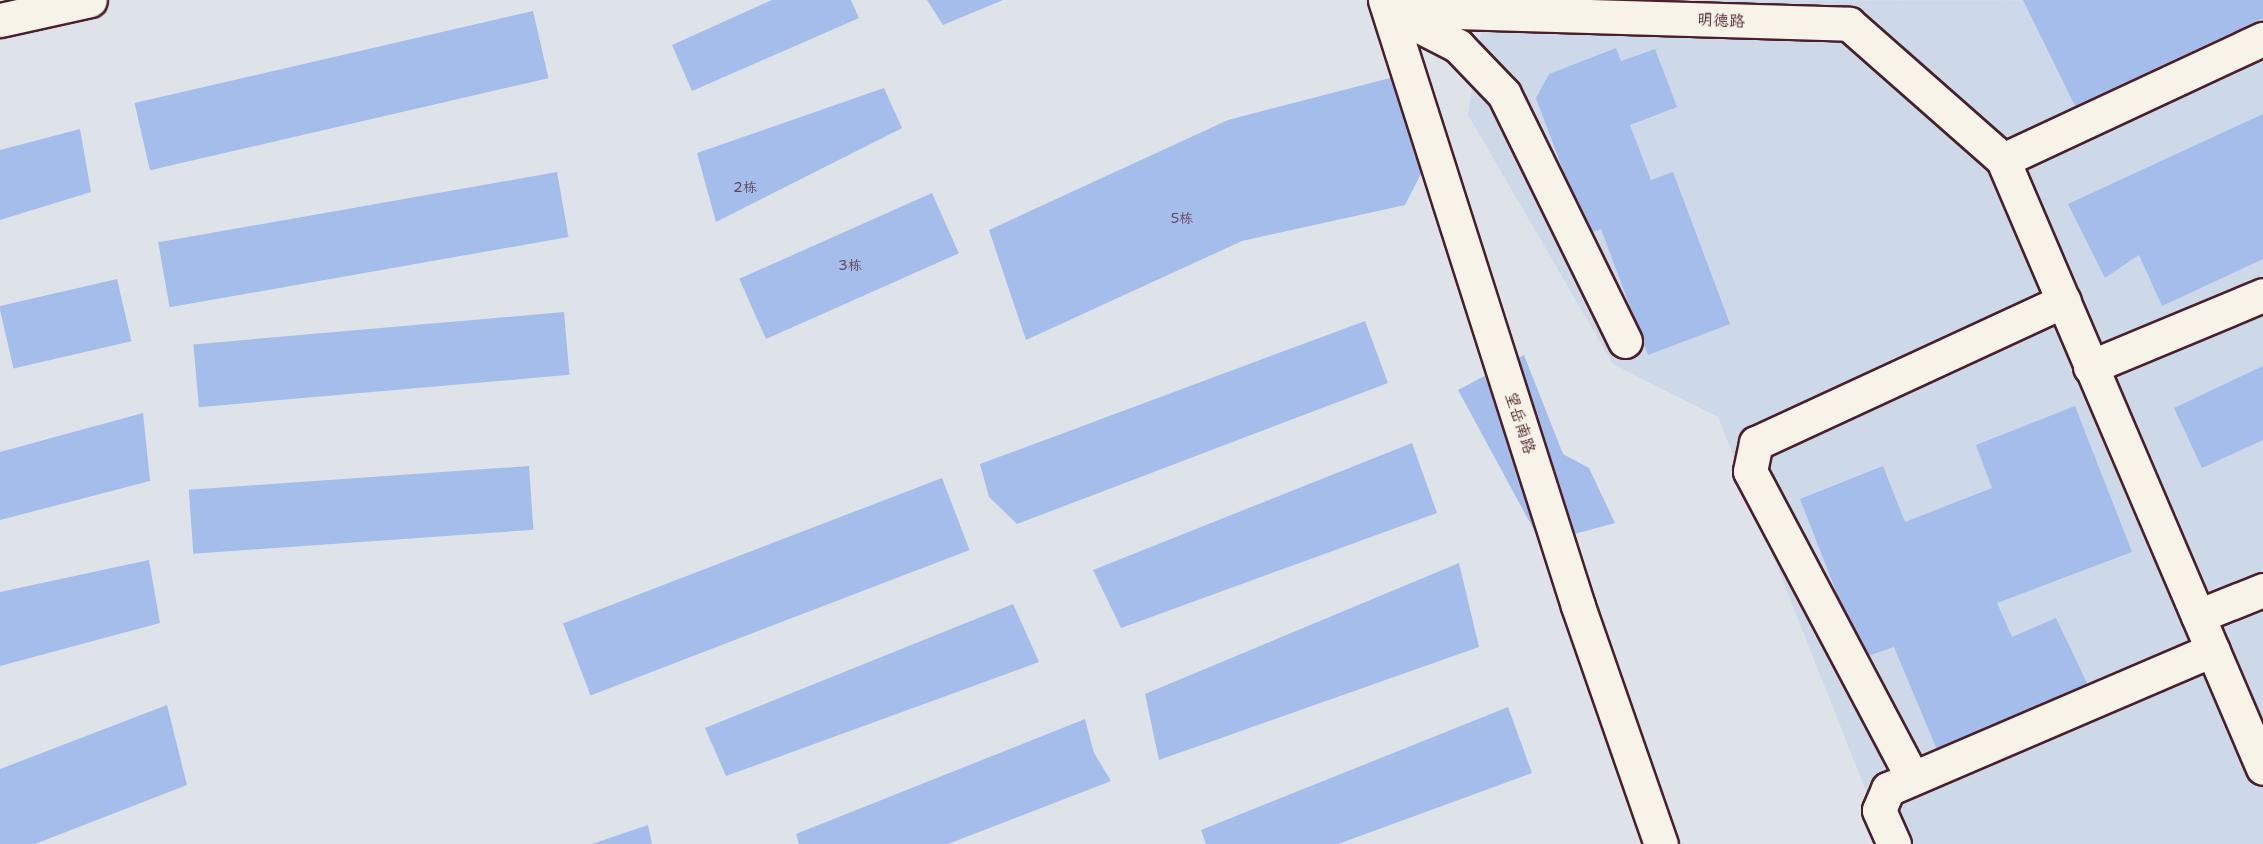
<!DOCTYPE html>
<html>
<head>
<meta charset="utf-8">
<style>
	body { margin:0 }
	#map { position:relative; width:2263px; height:844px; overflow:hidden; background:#dee3e9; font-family:"Shantell Sans","LXGW WenKai TC",sans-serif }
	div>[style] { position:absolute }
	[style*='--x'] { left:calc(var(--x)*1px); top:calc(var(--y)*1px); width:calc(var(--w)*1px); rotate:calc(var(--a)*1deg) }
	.built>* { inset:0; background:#cdd8e9 }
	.building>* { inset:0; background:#a5bdea; transform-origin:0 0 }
	.roads { filter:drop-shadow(2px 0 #4a1f2b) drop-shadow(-2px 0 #4a1f2b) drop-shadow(0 2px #4a1f2b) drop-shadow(0 -2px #4a1f2b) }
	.street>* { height:33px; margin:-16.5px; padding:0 16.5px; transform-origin:16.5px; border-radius:16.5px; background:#f7f3e8 }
	.secondary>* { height:33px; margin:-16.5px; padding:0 16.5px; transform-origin:16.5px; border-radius:16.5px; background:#f7f3e8 }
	span { translate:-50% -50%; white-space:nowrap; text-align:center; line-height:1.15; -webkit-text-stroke:4.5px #f7f3e8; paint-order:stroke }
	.number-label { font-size:14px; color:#61465b }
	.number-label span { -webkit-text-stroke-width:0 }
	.street-label { font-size:16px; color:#4a1f2b }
</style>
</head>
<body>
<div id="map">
	<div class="built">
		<i style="clip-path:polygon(2263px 0,2263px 844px,1887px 844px,1718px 417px,1613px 364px,1468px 115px,1486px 1px)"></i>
	</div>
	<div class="building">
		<i style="clip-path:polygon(772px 0,851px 0,859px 18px,692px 91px,672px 45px)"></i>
		<i style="clip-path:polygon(927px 0,1003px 0,943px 25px)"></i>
		<i style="clip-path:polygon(2023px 0,2263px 0,2263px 18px,2075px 106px)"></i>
		<i style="left:533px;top:11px;width:69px;height:409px;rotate:77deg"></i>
		<i style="clip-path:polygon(1616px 48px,1621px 61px,1655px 49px,1677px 107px,1630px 125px,1651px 180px,1673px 172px,1730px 324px,1648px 355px,1601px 229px,1587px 234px,1536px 98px,1549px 74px)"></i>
		<i style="clip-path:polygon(1394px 77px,1429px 158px,1405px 205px,1242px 241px,1026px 340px,989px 230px,1228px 120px)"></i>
		<i style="clip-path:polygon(884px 88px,902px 128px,716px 222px,697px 153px)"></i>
		<i style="clip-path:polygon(2263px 114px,2263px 259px,2162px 306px,2139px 255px,2105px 278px,2068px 204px)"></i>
		<i style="clip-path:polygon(80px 129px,91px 192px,0 220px,0 150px)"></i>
		<i style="left:557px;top:172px;width:66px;height:405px;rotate:80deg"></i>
		<i style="left:932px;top:193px;width:66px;height:211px;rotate:66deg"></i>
		<i style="left:117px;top:279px;width:64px;height:121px;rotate:77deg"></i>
		<i style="left:564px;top:312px;width:63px;height:372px;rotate:85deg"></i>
		<i style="clip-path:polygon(1365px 321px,1388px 383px,1017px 524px,989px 497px,980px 464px)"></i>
		<i style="clip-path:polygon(1524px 355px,1563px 454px,1589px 468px,1615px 523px,1541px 543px,1458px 390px)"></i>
		<i style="clip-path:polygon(2263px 366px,2263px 440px,2202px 468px,2174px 408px)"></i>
		<i style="clip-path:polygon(2075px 406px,2132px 552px,1997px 603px,2012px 637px,2056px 618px,2088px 685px,1938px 752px,1894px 647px,1862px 658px,1800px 499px,1883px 466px,1905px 522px,1992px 488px,1976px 445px)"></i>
		<i style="clip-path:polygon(143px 413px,150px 481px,0 520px,0 452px)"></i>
		<i style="clip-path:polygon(1412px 443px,1437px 513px,1121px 628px,1093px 570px)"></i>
		<i style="left:529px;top:466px;width:64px;height:341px;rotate:86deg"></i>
		<i style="left:942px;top:478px;width:77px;height:406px;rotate:69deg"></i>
		<i style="clip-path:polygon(149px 560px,160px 623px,0 666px,0 592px)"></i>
		<i style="clip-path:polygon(1459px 563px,1479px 647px,1159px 760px,1145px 694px)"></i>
		<i style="clip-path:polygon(1013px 604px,1039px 662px,726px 776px,705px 728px)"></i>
		<i style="clip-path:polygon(167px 705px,187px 785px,35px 844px,0 844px,0 769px)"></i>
		<i style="clip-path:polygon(1508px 707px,1532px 773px,1338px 844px,1206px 844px,1201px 830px)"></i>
		<i style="clip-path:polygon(1085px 719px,1094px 753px,1111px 781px,948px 844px,799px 844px,796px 834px)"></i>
		<i style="clip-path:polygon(648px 825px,652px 844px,592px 844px)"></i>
	</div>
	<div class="roads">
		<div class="street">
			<i style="--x:1389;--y:10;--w:460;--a:1.7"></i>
			<i style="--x:1849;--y:24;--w:205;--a:41.4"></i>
			<i style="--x:2003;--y:160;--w:661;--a:66.85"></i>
			<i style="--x:1398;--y:15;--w:68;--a:27.3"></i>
			<i style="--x:1458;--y:46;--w:66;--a:46.2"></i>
			<i style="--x:1504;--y:94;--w:275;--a:63.9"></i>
			<i style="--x:2003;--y:160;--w:287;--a:-25"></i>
			<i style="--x:2090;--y:367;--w:187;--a:-22.6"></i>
			<i style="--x:2198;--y:616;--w:70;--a:-21.8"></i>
			<i style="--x:1912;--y:777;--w:346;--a:-117.9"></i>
			<i style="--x:1750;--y:471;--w:29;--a:-78"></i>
			<i style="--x:1756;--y:443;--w:339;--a:-24.8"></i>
			<i style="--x:1894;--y:844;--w:37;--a:-114"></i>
			<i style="--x:1879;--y:810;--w:23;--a:-67"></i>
			<i style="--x:1888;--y:789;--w:353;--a:-23.2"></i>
		</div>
		<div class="secondary">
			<i style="--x:1385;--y:0;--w:636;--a:72.33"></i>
			<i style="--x:1578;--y:606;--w:252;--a:70.8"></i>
			<i style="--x:0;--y:20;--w:92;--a:-12.5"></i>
		</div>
	</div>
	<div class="number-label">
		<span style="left:745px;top:187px">2栋</span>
		<span style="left:1182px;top:218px">5栋</span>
		<span style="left:850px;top:265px">3栋</span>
	</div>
	<div class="street-label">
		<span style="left:1721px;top:21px;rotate:2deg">明德路</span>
		<span style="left:1520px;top:423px;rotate:72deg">望岳南路</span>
	</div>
</div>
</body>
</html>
